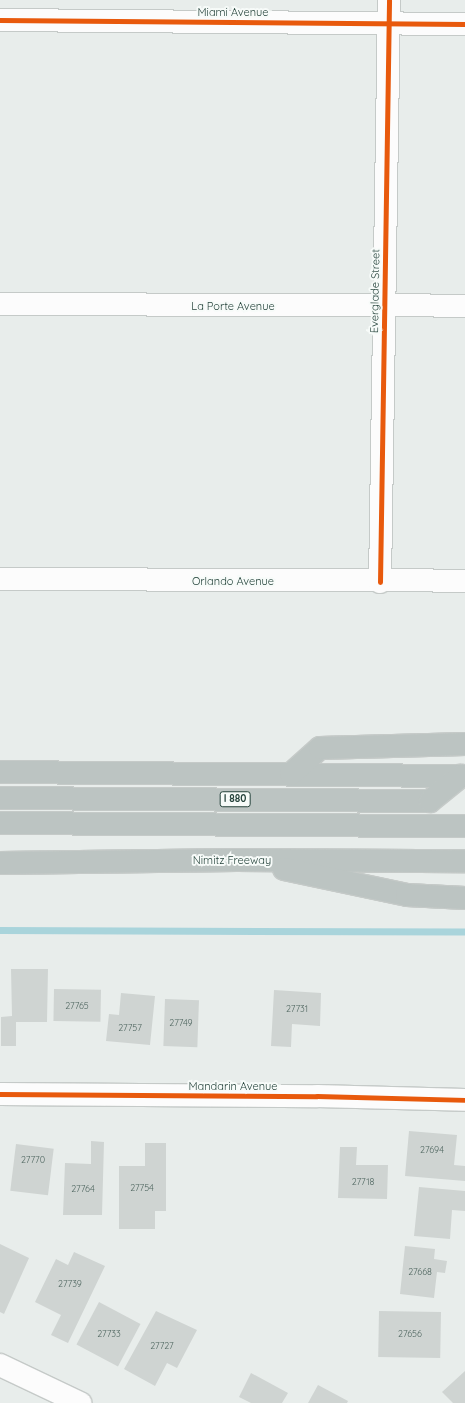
<!DOCTYPE html>
<html>
<head>
<meta charset="utf-8">
<style>
	body { margin:0 }
	#map { position:relative; width:465px; height:1403px; overflow:hidden; background:#e8edeb; font-family:Quicksand,sans-serif }
	div>[style] { position:absolute }
	[style*='--x'] { left:calc(var(--x)*1px); top:calc(var(--y)*1px); width:calc(var(--w)*1px); rotate:calc(var(--a)*1deg) }
	.stream>* { height:7px; margin:-3.5px; padding:0 3.5px; transform-origin:3.5px; border-radius:3.5px; background:#a9d4db }
	.building>* { inset:0; background:#cfd4d2; transform-origin:0 0 }
	.roads { filter:drop-shadow(1px 0 #c5cac8) drop-shadow(-1px 0 #c5cac8) drop-shadow(0 1px #c5cac8) drop-shadow(0 -1px #c5cac8) }
	.minor>* { height:22px; margin:-11px; padding:0 11px; transform-origin:11px; border-radius:11px; background:#fcfcfc }
	.highway>* { height:22px; margin:-11px; padding:0 11px; transform-origin:11px; border-radius:11px; background:#bcc4c2 }
	.cycleway>* { height:5px; margin:-2.5px; padding:0 2.5px; transform-origin:2.5px; border-radius:2.5px; background:#e8590c }
	span { translate:-50% -50%; white-space:nowrap; text-align:center; line-height:1.15; -webkit-text-stroke:4px #f7fbf9; paint-order:stroke }
	.number-label { font-size:9px; color:#506761 }
	.number-label span { -webkit-text-stroke-width:0 }
	.shield-label span { padding:1px 3px; background:#f7fbf9; border:1px solid; border-radius:3px; -webkit-text-stroke-width:0 }
	.shield-label { font-size:10px; color:#24423a; font-weight:700 }
	.street-label { font-size:11px; color:#24423a }
</style>
</head>
<body>
<div id="map">
	<div class="stream">
		<i style="--x:0;--y:930;--w:465;--a:0.2"></i>
	</div>
	<div class="building">
		<i style="clip-path:polygon(11px 969px,48px 969px,47px 1022px,16px 1022px,16px 1046px,1px 1046px,1px 1017px,12px 1016px)"></i>
		<i style="left:54px;top:989px;width:47px;height:32px;rotate:1deg"></i>
		<i style="clip-path:polygon(274px 990px,321px 993px,320px 1026px,292px 1024px,291px 1047px,271px 1046px)"></i>
		<i style="clip-path:polygon(121px 993px,155px 996px,150px 1045px,106px 1041px,109px 1014px,119px 1015px)"></i>
		<i style="left:165px;top:999px;width:34px;height:47px;rotate:2deg"></i>
		<i style="clip-path:polygon(409px 1131px,457px 1135px,454px 1165px,465px 1166px,465px 1181px,405px 1176px)"></i>
		<i style="clip-path:polygon(91px 1141px,104px 1142px,102px 1215px,63px 1215px,65px 1163px,91px 1164px)"></i>
		<i style="clip-path:polygon(145px 1143px,166px 1143px,166px 1211px,155px 1211px,155px 1229px,119px 1229px,119px 1166px,145px 1166px)"></i>
		<i style="left:16px;top:1144px;width:38px;height:47px;rotate:7deg"></i>
		<i style="clip-path:polygon(340px 1147px,357px 1147px,356px 1165px,388px 1165px,387px 1199px,338px 1198px)"></i>
		<i style="clip-path:polygon(419px 1187px,465px 1191px,465px 1211px,452px 1210px,450px 1239px,414px 1236px)"></i>
		<i style="clip-path:polygon(0 1244px,29px 1258px,4px 1314px,0 1312px)"></i>
		<i style="clip-path:polygon(405px 1246px,435px 1249px,434px 1259px,447px 1261px,445px 1273px,437px 1272px,434px 1298px,400px 1294px)"></i>
		<i style="clip-path:polygon(74px 1252px,105px 1266px,68px 1343px,51px 1335px,61px 1315px,35px 1302px,56px 1259px,68px 1265px)"></i>
		<i style="left:99px;top:1302px;width:47px;height:48px;rotate:28deg"></i>
		<i style="clip-path:polygon(156px 1311px,197px 1330px,177px 1368px,167px 1363px,155px 1386px,124px 1369px)"></i>
		<i style="left:379px;top:1311px;width:62px;height:46px;rotate:1deg"></i>
		<i style="clip-path:polygon(465px 1371px,465px 1403px,453px 1403px,442px 1392px)"></i>
		<i style="clip-path:polygon(251px 1373px,288px 1393px,282px 1403px,251px 1403px,239px 1397px)"></i>
		<i style="clip-path:polygon(318px 1385px,348px 1401px,347px 1403px,308px 1403px)"></i>
	</div>
	<div class="roads">
		<div class="minor">
			<i style="--x:0;--y:20;--w:465;--a:0.5"></i>
			<i style="--x:0;--y:304;--w:465;--a:0.2"></i>
			<i style="--x:0;--y:579;--w:465;--a:0.2"></i>
			<i style="--x:380;--y:582;--w:582;--a:-89.11"></i>
			<i style="--x:0;--y:1094;--w:317;--a:0.4"></i>
			<i style="--x:317;--y:1096;--w:148;--a:1.5"></i>
			<i style="--x:0;--y:1365;--w:89;--a:25.4"></i>
		</div>
		<div class="highway">
			<i style="--x:0;--y:772;--w:465;--a:0.5"></i>
			<i style="--x:291;--y:774;--w:39;--a:-42"></i>
			<i style="--x:320;--y:748;--w:145;--a:-1.6"></i>
			<i style="--x:0;--y:798;--w:430;--a:0.4"></i>
			<i style="--x:430;--y:801;--w:40;--a:-39"></i>
			<i style="--x:0;--y:823;--w:465;--a:0.4"></i>
			<i style="--x:0;--y:863;--w:236;--a:-0.7"></i>
			<i style="--x:236;--y:860;--w:229;--a:0.3"></i>
			<i style="--x:284;--y:869;--w:126;--a:11.9"></i>
			<i style="--x:407;--y:895;--w:58;--a:3"></i>
		</div>
	</div>
	<div class="cycleway">
		<i style="--x:0;--y:20;--w:465;--a:0.5"></i>
		<i style="--x:380;--y:582;--w:582;--a:-89.11"></i>
		<i style="--x:0;--y:1094;--w:317;--a:0.4"></i>
		<i style="--x:317;--y:1096;--w:148;--a:1.5"></i>
	</div>
	<div class="number-label">
		<span style="left:77px;top:1006px">27765</span>
		<span style="left:297px;top:1009px">27731</span>
		<span style="left:181px;top:1023px">27749</span>
		<span style="left:130px;top:1028px">27757</span>
		<span style="left:432px;top:1150px">27694</span>
		<span style="left:33px;top:1160px">27770</span>
		<span style="left:363px;top:1182px">27718</span>
		<span style="left:142px;top:1188px">27754</span>
		<span style="left:83px;top:1189px">27764</span>
		<span style="left:420px;top:1272px">27668</span>
		<span style="left:70px;top:1284px">27739</span>
		<span style="left:109px;top:1334px">27733</span>
		<span style="left:410px;top:1334px">27656</span>
		<span style="left:162px;top:1346px">27727</span>
	</div>
	<div class="shield-label">
		<span style="left:235px;top:799px">I 880</span>
	</div>
	<div class="street-label">
		<span style="left:233px;top:12px">Miami Avenue</span>
		<span style="left:375px;top:291px;rotate:-89deg">Everglade Street</span>
		<span style="left:233px;top:306px">La Porte Avenue</span>
		<span style="left:233px;top:581px">Orlando Avenue</span>
		<span style="left:232px;top:860px">Nimitz Freeway</span>
		<span style="left:233px;top:1086px">Mandarin Avenue</span>
	</div>
</div>
</body>
</html>
